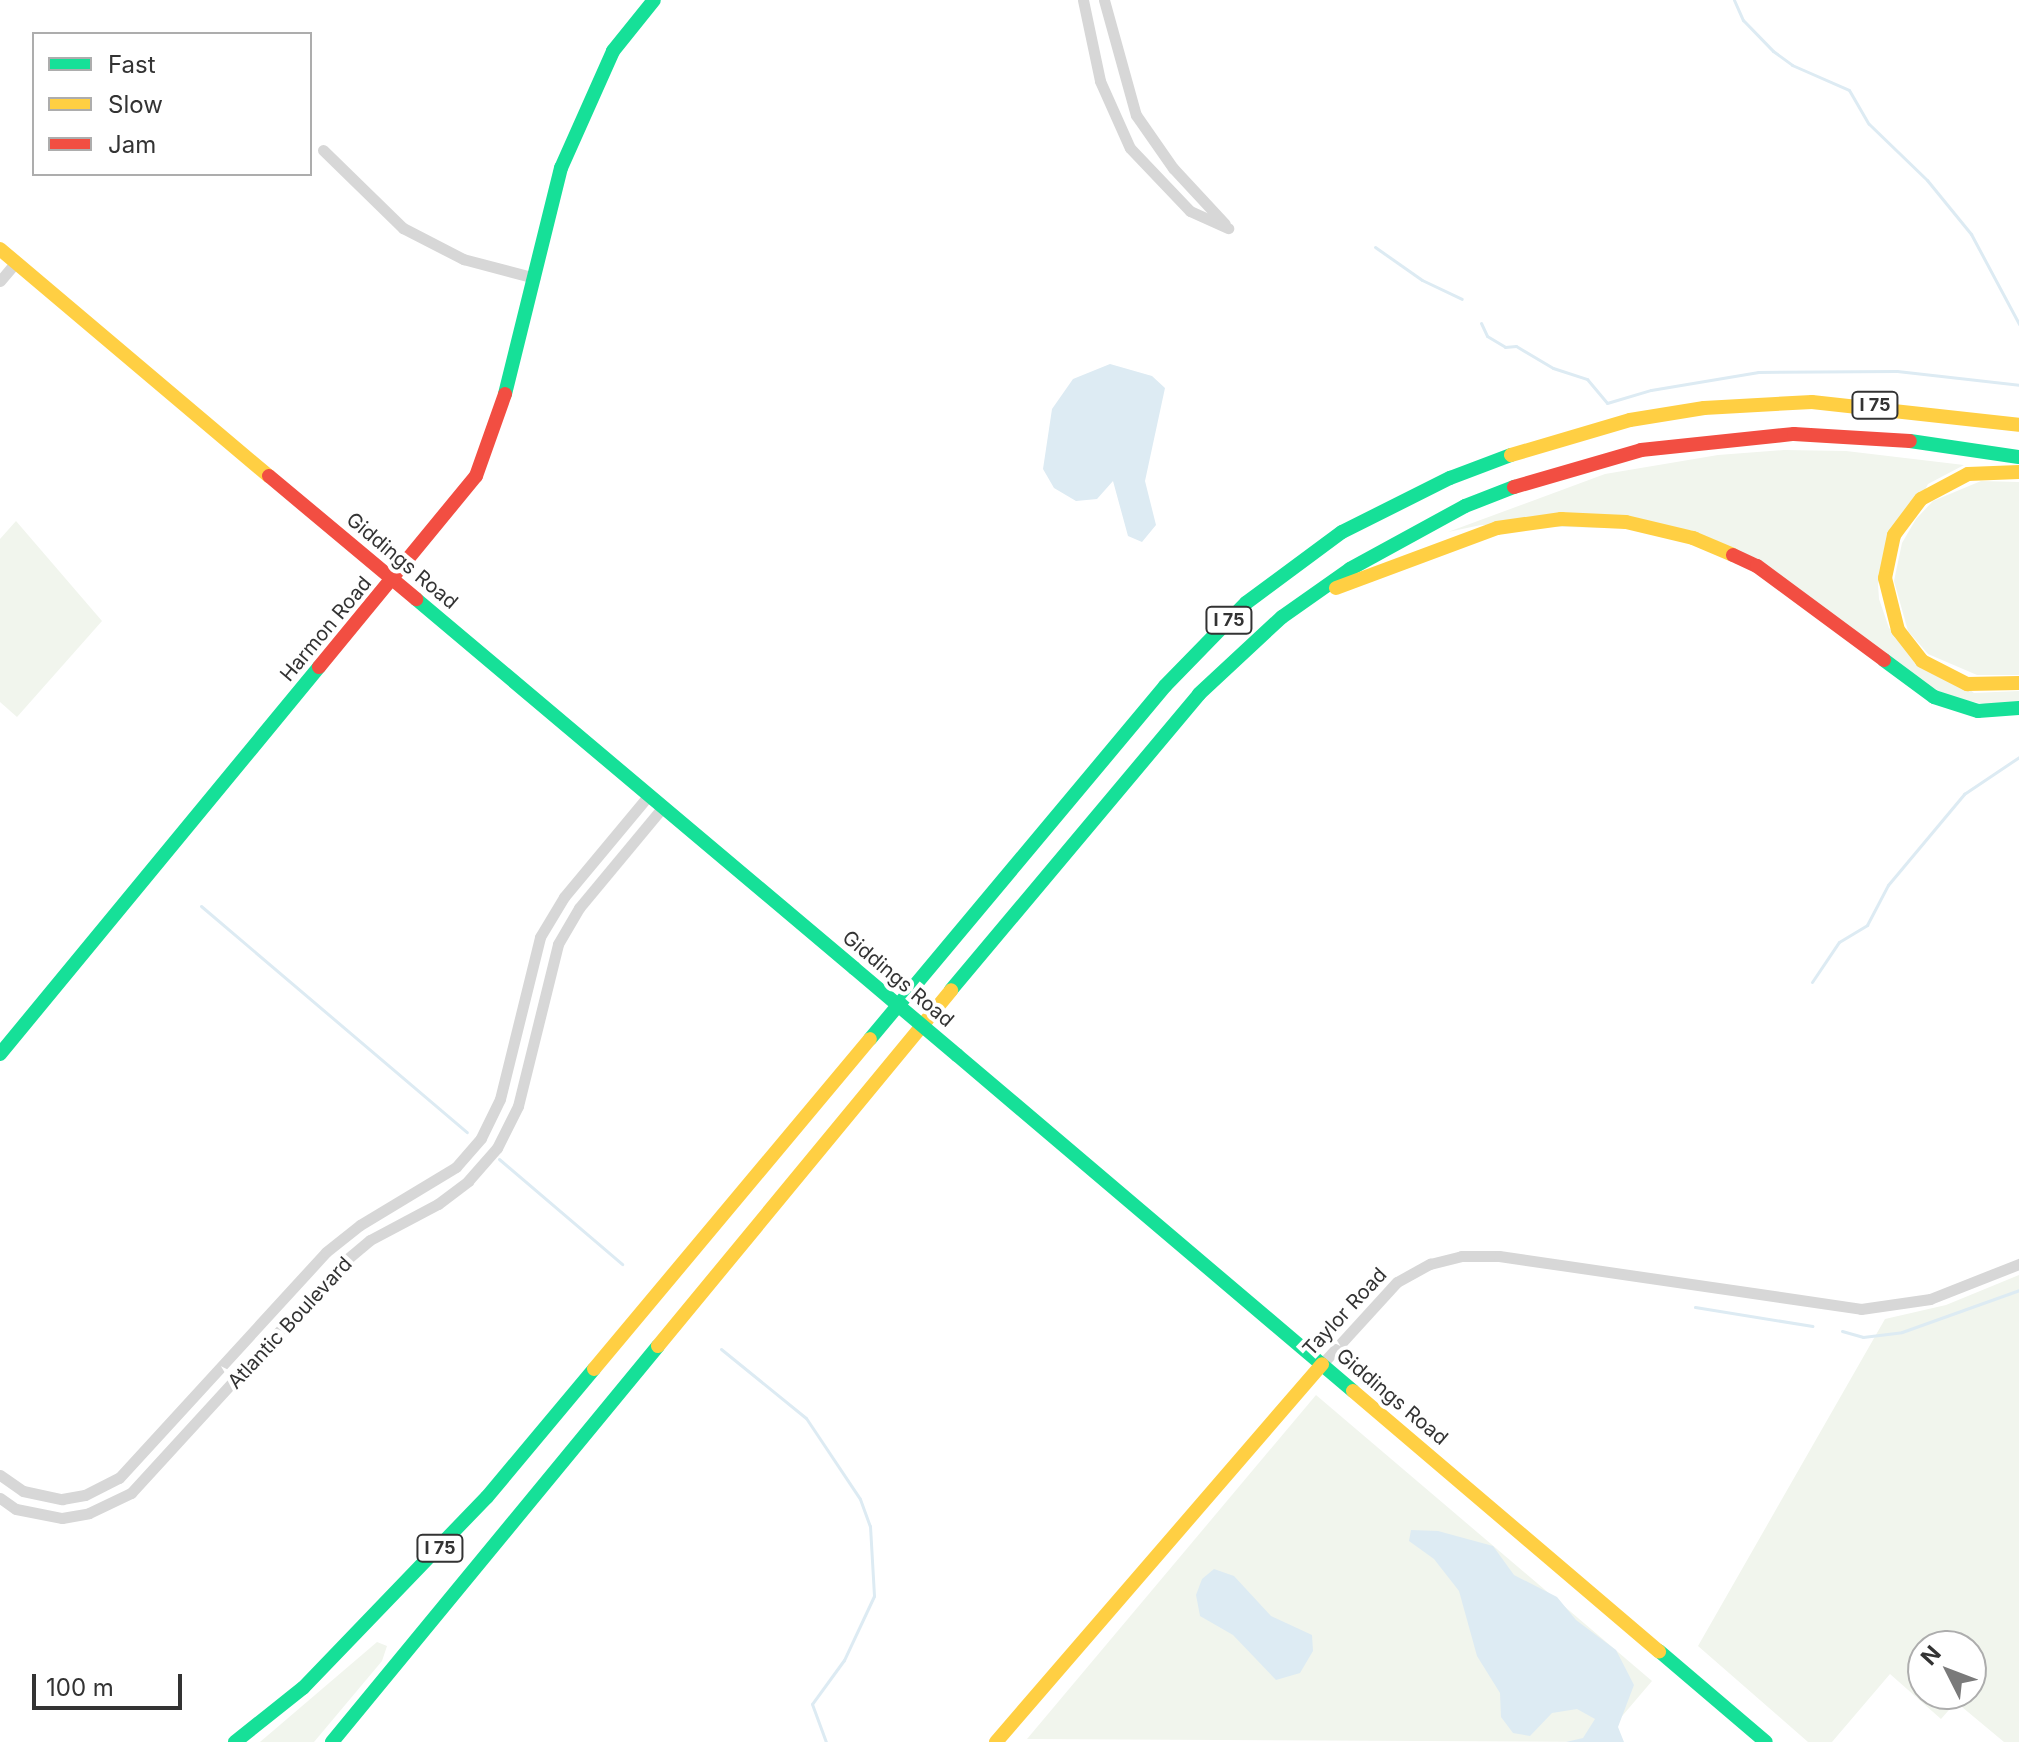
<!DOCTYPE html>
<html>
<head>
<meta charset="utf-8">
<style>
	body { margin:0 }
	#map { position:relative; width:2019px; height:1742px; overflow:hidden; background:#fff; font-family:Inter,sans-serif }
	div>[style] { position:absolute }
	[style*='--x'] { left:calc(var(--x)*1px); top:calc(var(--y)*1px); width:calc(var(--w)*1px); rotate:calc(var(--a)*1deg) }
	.green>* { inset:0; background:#f1f5ed }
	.water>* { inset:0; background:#ddebf3 }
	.stream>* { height:3px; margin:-1.5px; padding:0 1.5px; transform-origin:1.5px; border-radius:1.5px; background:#ddebf3 }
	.street>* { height:11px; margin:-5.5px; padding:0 5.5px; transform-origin:5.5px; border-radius:5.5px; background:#d7d7d7 }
	.fast>* { height:14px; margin:-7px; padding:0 7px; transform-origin:7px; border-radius:7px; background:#16e098 }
	.slow>* { height:14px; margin:-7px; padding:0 7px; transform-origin:7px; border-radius:7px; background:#ffcf43 }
	.jam>* { height:14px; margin:-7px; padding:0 7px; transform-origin:7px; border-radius:7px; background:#f24e42 }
	.fast-bridge>* { height:14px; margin:-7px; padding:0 7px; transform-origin:7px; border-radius:7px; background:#16e098 }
	span { translate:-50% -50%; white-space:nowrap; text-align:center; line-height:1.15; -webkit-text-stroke:8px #fff; paint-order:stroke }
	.shield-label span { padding:2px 6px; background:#fff; border:2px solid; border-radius:6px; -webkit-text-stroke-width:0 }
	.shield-label { font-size:18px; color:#333; font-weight:700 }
	.street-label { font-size:20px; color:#333 }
	.legend { position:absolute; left:32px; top:32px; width:280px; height:144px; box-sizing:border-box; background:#fff; border:2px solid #adadad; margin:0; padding:10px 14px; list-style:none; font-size:24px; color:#333 }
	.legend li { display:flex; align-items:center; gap:16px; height:40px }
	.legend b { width:40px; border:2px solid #adadad }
	.north { position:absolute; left:1907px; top:1630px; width:80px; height:80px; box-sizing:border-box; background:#fff; border:2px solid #adadad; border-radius:50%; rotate:312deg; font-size:22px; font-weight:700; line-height:32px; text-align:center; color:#333 }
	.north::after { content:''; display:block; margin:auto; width:28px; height:36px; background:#7a7a7a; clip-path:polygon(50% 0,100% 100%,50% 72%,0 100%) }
	.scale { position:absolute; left:32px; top:1674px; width:150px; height:36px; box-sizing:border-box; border:4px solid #333; border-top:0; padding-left:10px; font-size:24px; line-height:28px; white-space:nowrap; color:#333; -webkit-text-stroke:6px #fff; paint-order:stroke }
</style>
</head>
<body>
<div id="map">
	<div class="green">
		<i style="clip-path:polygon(1784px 450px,1846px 451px,1964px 465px,1928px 484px,1878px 584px,1879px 599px,1889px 628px,1974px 693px,2019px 691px,2019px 702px,1997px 706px,1946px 697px,1691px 530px,1481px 525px,1448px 532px,1605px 474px,1718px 455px)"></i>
		<i style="clip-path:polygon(1981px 481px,2019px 482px,2019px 675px,1977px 675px,1928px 654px,1908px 631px,1894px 581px,1902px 543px,1916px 519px,1933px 501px)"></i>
		<i style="clip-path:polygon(16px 521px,102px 621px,17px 717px,0 702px,0 539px)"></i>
		<i style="clip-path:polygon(evenodd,2019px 1275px,2019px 1742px,2004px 1742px,1956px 1702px,1941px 1719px,1890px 1674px,1832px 1742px,1808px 1742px,1698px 1646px,1885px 1319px,1946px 1305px,2019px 1275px,1923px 1646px,1971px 1646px,1971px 1694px,1923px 1694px,1923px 1646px)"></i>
		<i style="clip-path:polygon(1316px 1395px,1652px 1681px,1600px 1742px,1027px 1739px)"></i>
		<i style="clip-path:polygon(377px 1642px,387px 1646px,382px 1661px,314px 1742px,260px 1742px)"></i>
	</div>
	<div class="water">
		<i style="clip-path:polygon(1110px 364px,1152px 376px,1165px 388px,1145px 481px,1156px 525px,1142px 542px,1128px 536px,1113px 481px,1097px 499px,1076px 501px,1054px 488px,1043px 469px,1052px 409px,1073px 379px)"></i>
		<i style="clip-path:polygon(1411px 1530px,1438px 1531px,1493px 1546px,1514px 1575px,1557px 1597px,1576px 1620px,1616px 1650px,1634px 1685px,1618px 1727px,1624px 1742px,1566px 1742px,1583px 1738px,1595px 1719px,1577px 1709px,1552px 1713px,1530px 1736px,1513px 1733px,1501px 1717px,1500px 1693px,1477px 1656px,1459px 1591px,1434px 1559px,1409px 1541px)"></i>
		<i style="clip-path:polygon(1214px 1569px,1234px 1576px,1271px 1616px,1312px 1635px,1313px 1651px,1300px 1673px,1276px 1680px,1233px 1635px,1200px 1616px,1196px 1595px,1202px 1579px)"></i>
	</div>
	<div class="stream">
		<i style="--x:1734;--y:0;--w:22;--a:66"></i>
		<i style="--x:1743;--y:20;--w:43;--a:45.9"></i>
		<i style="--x:1773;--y:51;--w:24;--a:36"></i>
		<i style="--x:1792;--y:65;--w:62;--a:23.7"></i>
		<i style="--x:1849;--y:90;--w:39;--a:60"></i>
		<i style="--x:1869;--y:124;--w:81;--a:44"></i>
		<i style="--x:1927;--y:180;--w:70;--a:50.8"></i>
		<i style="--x:1971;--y:234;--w:102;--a:61.9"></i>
		<i style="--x:1375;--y:247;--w:57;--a:35.1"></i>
		<i style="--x:1422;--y:280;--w:44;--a:25.4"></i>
		<i style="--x:1481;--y:323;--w:14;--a:65"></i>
		<i style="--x:1487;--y:336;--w:21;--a:31"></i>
		<i style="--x:1505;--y:347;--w:11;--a:-5"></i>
		<i style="--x:1516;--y:346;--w:43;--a:30.7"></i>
		<i style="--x:1553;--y:368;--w:36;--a:18"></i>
		<i style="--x:1587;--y:379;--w:31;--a:50"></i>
		<i style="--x:1607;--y:403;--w:46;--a:-16.5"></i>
		<i style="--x:1651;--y:390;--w:109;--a:-9.5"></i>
		<i style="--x:1758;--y:372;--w:139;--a:-0.4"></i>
		<i style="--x:1897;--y:371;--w:123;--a:6.5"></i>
		<i style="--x:201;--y:906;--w:349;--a:40.4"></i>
		<i style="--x:1812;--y:982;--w:48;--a:-56"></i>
		<i style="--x:1839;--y:942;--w:33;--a:-31"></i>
		<i style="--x:1867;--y:925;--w:45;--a:-62.3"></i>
		<i style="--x:1888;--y:885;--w:119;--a:-50.1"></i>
		<i style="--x:1964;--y:794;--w:66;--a:-33.9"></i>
		<i style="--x:499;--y:1159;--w:162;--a:40.5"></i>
		<i style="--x:1695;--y:1307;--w:119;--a:9.2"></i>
		<i style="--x:1842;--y:1331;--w:22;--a:16"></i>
		<i style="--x:1863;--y:1337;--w:39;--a:-7"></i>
		<i style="--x:1902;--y:1332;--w:124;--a:-19.7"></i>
		<i style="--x:721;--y:1349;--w:109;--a:39.1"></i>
		<i style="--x:806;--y:1418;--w:97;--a:56.3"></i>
		<i style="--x:860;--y:1499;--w:29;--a:70"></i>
		<i style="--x:870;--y:1526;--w:70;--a:86.7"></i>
		<i style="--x:874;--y:1596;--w:71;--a:115.1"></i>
		<i style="--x:844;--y:1660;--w:54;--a:126"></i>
		<i style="--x:812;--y:1704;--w:40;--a:69.8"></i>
	</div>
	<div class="street">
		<i style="--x:1083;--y:0;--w:83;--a:78.1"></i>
		<i style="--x:1100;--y:81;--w:73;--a:65.9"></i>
		<i style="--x:1130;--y:148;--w:87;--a:46.4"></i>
		<i style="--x:1190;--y:211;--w:42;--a:24.1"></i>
		<i style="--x:1104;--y:0;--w:119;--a:74.5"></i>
		<i style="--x:1136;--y:115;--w:65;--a:55.1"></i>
		<i style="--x:1173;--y:168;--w:76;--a:47.1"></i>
		<i style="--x:323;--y:150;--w:112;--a:44.3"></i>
		<i style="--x:403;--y:228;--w:68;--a:27.3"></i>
		<i style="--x:463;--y:259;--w:74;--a:14.8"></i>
		<i style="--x:0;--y:281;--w:25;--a:-50"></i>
		<i style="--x:1322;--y:1364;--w:111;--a:-47.6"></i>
		<i style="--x:1397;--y:1282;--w:38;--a:-29"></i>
		<i style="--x:1430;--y:1264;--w:32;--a:-14"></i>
		<i style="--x:1461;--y:1256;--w:38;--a:0"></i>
		<i style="--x:1499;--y:1256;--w:366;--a:8.3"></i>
		<i style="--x:1861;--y:1309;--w:70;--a:-8.2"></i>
		<i style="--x:1930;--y:1299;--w:96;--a:-21.5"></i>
		<i style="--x:0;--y:1475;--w:28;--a:35"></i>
		<i style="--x:23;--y:1491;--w:40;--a:12"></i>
		<i style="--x:62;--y:1499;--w:23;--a:-10"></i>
		<i style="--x:85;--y:1495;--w:38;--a:-27"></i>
		<i style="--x:119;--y:1478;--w:306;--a:-47.5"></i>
		<i style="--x:326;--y:1252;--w:43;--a:-38.5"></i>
		<i style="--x:360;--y:1225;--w:112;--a:-31.1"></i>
		<i style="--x:456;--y:1167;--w:38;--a:-49"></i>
		<i style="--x:481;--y:1138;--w:43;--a:-64"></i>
		<i style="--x:500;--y:1099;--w:167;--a:-76.1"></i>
		<i style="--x:540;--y:937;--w:47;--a:-59"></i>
		<i style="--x:564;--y:897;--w:133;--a:-50.2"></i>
		<i style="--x:0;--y:1498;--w:19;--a:35"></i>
		<i style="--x:16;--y:1509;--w:47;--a:11.1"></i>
		<i style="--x:62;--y:1518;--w:27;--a:-10"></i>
		<i style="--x:89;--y:1513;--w:47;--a:-25.5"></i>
		<i style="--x:131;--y:1493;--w:308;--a:-47.5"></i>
		<i style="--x:339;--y:1266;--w:40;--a:-40"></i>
		<i style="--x:370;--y:1240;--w:77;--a:-27.9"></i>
		<i style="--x:438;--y:1204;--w:38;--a:-37"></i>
		<i style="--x:468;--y:1181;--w:44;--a:-48.7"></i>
		<i style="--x:497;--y:1148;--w:47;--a:-63.4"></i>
		<i style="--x:518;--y:1106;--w:167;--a:-76.1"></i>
		<i style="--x:558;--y:944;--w:42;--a:-59.7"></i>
		<i style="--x:579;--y:908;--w:131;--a:-50.3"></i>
	</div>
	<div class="fast">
		<i style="--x:505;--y:394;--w:233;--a:-76.1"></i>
		<i style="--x:561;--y:168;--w:128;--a:-66"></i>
		<i style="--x:613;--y:51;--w:65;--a:-51.2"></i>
		<i style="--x:1910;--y:441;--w:110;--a:8.4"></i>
		<i style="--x:416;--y:599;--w:573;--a:40.11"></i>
		<i style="--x:1884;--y:660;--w:62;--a:36.5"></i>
		<i style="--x:1934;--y:697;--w:46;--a:17.7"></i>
		<i style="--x:1978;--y:711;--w:41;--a:-4.2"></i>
		<i style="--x:951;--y:990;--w:386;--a:-50"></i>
		<i style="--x:1199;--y:694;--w:113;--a:-42.9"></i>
		<i style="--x:1282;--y:617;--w:83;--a:-35.2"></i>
		<i style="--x:1350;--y:569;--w:131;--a:-28.7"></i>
		<i style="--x:1465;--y:506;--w:53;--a:-21.2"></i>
		<i style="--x:870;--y:1039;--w:460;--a:-50.1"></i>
		<i style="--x:1165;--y:686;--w:116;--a:-45.7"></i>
		<i style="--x:1246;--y:603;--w:119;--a:-36.5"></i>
		<i style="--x:1342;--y:532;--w:121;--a:-26.6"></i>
		<i style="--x:1450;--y:478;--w:65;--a:-20.7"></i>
		<i style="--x:0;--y:1054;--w:502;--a:-50.5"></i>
		<i style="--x:957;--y:1055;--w:519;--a:40.31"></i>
		<i style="--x:1659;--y:1651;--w:140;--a:40.4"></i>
		<i style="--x:235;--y:1742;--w:87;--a:-38.5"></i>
		<i style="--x:303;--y:1688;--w:265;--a:-46.1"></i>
		<i style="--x:487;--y:1497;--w:167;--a:-50.1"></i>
		<i style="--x:332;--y:1742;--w:513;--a:-50.54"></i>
	</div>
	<div class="slow">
		<i style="--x:0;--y:249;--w:352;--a:40.2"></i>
		<i style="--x:1511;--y:455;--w:124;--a:-16.4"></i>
		<i style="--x:1630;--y:420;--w:75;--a:-9.2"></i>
		<i style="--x:1704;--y:408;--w:108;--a:-3.2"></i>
		<i style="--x:1812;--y:402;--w:208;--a:6.3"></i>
		<i style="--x:2019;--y:472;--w:51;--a:177.8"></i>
		<i style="--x:1968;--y:474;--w:53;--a:152"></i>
		<i style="--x:1921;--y:499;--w:45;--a:126.9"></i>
		<i style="--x:1894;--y:535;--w:44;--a:101.8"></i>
		<i style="--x:1885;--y:578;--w:54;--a:76"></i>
		<i style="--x:1898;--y:630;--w:39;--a:52"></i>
		<i style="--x:1922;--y:661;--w:51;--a:27.1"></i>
		<i style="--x:1967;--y:684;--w:52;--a:-1.1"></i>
		<i style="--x:1336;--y:588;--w:172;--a:-20.4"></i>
		<i style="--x:1497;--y:528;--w:65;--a:-8"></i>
		<i style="--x:1561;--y:519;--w:65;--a:2.6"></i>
		<i style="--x:1626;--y:522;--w:69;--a:13.4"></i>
		<i style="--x:1693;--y:538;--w:43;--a:23"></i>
		<i style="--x:658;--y:1346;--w:461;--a:-50.5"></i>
		<i style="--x:594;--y:1369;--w:430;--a:-50.1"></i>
		<i style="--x:1353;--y:1391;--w:402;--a:40.4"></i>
		<i style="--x:996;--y:1742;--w:499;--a:-49.2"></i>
	</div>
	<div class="jam">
		<i style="--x:269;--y:476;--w:192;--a:39.9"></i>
		<i style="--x:1514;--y:487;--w:132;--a:-16.2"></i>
		<i style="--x:1641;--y:450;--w:154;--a:-6"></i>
		<i style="--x:1794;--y:434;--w:116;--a:3.5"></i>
		<i style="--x:1733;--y:555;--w:26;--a:25"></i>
		<i style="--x:1757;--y:566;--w:158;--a:36.5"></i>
		<i style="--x:319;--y:667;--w:247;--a:-50.6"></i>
		<i style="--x:476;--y:476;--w:87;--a:-70.5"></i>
	</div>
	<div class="fast-bridge">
		<i style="--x:854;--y:968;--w:135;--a:40.2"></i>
	</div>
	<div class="shield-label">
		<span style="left:1875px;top:405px">I 75</span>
		<span style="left:1229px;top:620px">I 75</span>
		<span style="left:440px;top:1548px">I 75</span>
	</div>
	<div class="street-label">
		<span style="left:402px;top:561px;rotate:40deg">Giddings Road</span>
		<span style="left:326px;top:629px;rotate:-50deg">Harmon Road</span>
		<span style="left:898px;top:979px;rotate:40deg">Giddings Road</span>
		<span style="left:1345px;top:1312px;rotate:-47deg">Taylor Road</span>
		<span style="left:290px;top:1323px;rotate:-47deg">Atlantic Boulevard</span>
		<span style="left:1392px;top:1397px;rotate:40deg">Giddings Road</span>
	</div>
	<ul class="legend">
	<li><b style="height:10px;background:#16e098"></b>Fast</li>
	<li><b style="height:10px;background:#ffcf43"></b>Slow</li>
	<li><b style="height:10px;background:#f24e42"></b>Jam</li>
	</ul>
	<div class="north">N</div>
	<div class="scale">100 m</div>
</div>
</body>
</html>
